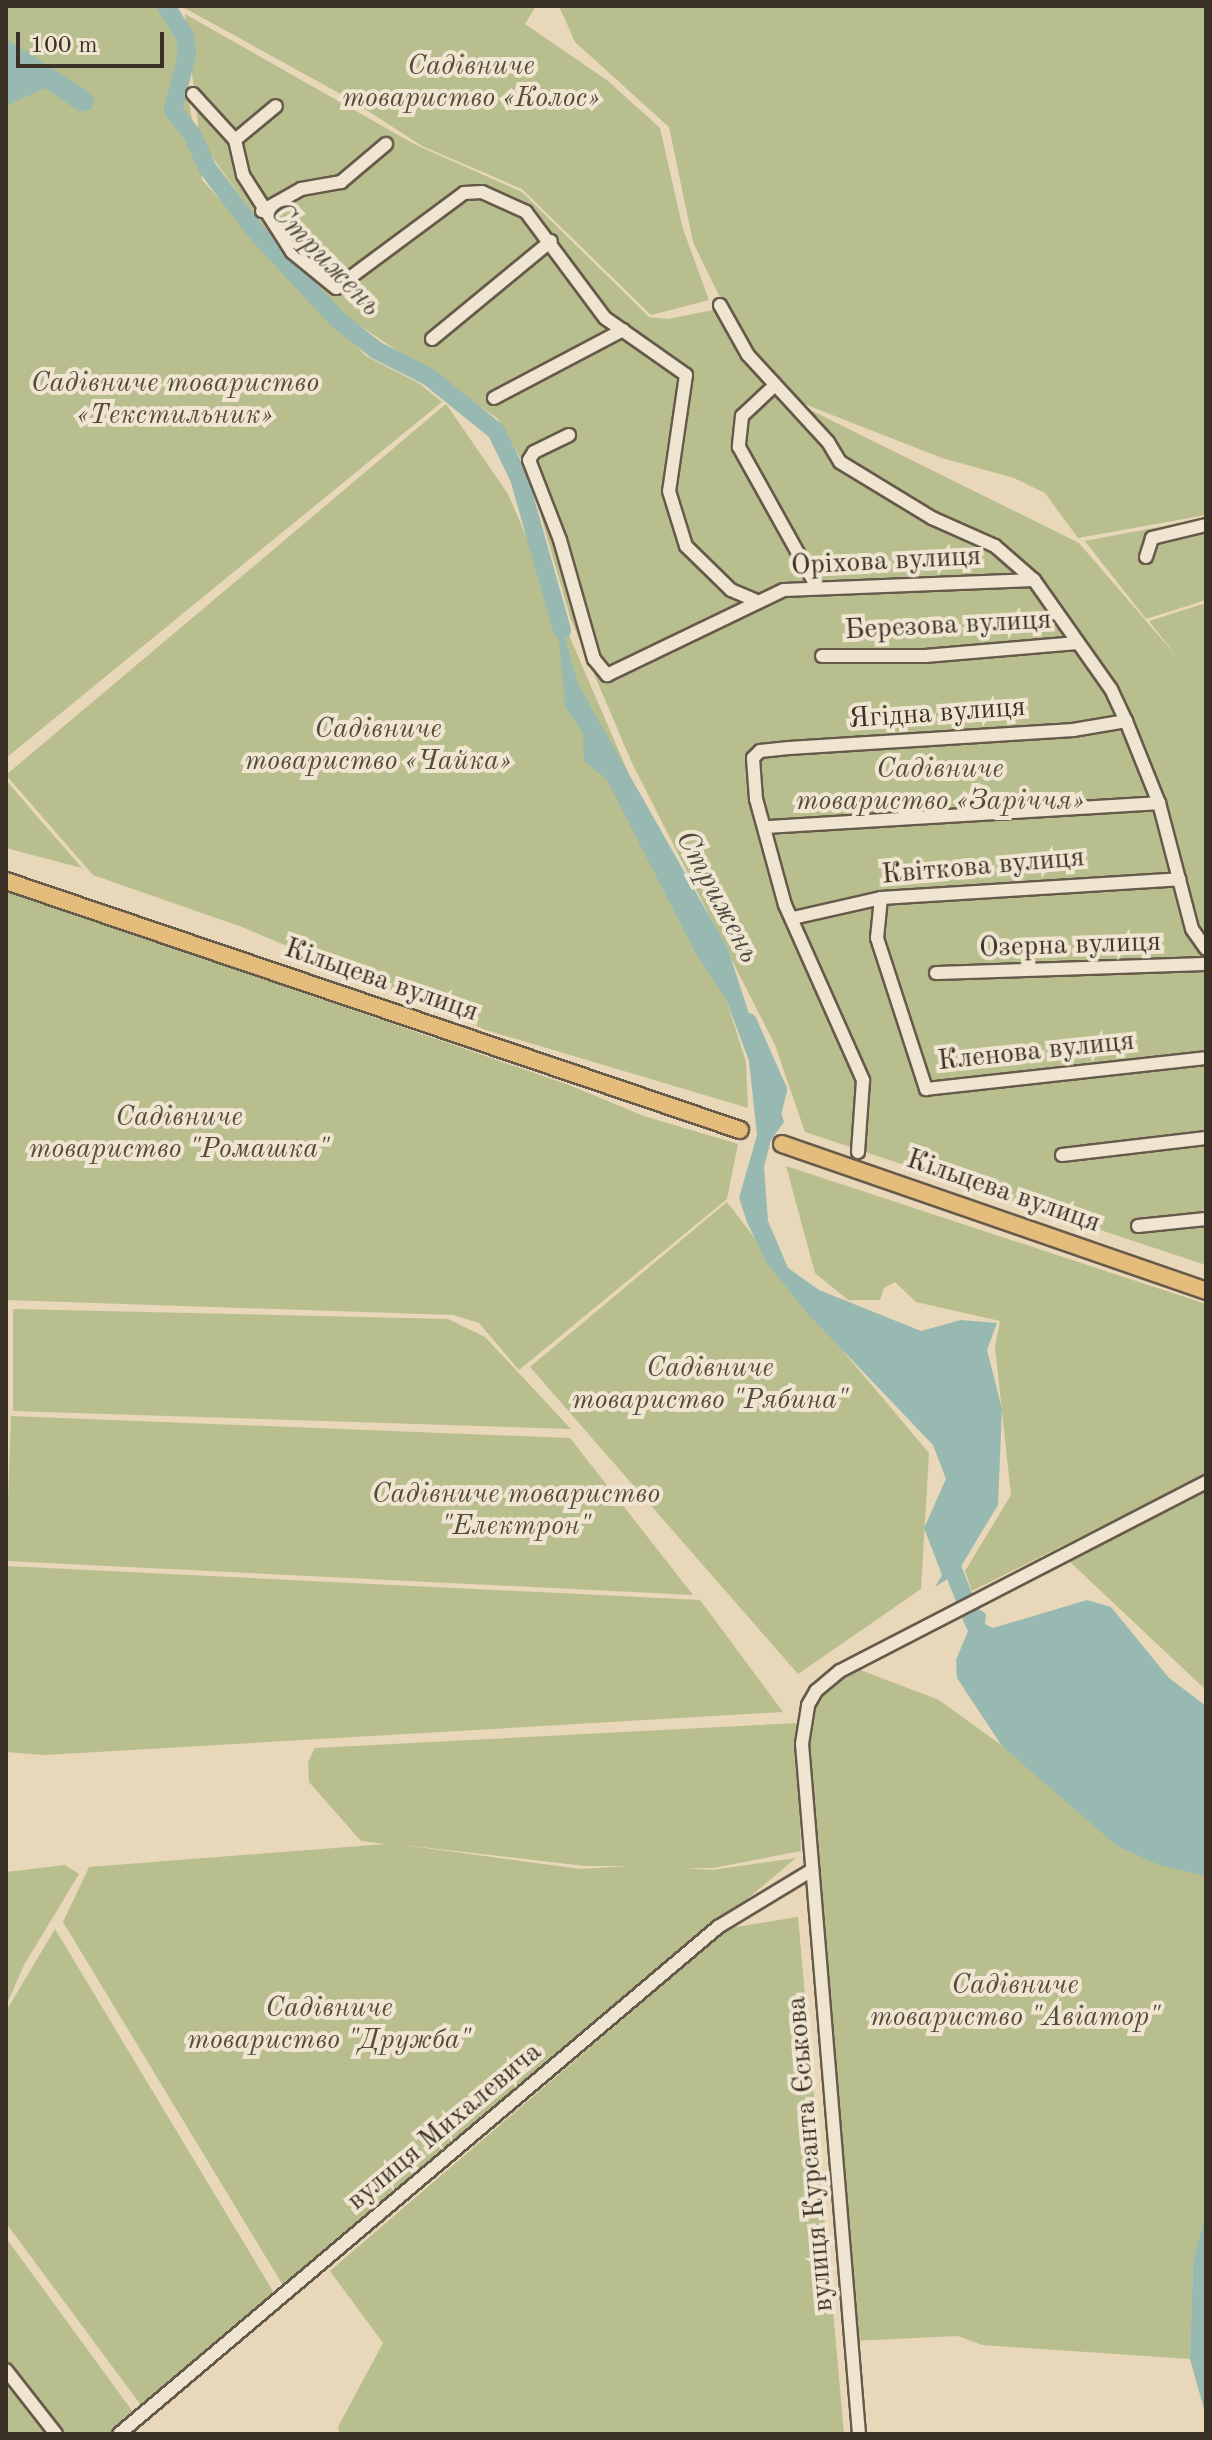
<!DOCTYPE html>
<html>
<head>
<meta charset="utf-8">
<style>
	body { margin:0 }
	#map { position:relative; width:1212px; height:2440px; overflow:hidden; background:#e8d7b8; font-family:"Old Standard TT",serif }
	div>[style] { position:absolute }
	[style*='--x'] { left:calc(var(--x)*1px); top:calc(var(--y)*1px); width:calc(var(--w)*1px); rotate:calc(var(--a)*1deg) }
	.green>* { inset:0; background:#b8be8d }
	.water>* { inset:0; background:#97b9b1 }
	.river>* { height:18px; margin:-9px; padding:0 9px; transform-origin:9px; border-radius:9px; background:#97b9b1 }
	.roads { filter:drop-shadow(2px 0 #665a4a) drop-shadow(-2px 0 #665a4a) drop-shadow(0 2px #665a4a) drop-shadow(0 -2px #665a4a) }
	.minor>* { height:12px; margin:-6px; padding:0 6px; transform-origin:6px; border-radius:6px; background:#f0e5d1 }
	.major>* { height:16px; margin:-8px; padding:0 8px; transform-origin:8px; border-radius:8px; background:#e4bc7c }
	span { translate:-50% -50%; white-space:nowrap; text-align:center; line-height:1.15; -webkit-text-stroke:8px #f0e5d1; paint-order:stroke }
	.park-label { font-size:28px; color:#544c3a; font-style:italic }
	.street-label { font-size:28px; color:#3b3025 }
	.water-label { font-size:30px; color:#4d4b41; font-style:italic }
	.frame { position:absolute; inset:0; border:8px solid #3b3025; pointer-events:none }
	.scale { position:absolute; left:16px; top:32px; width:148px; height:36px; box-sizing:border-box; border:4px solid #3b3025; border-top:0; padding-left:10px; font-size:24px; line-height:28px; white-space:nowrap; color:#3b3025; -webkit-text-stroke:6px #f0e5d1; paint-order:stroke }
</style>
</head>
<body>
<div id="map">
	<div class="green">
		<i style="clip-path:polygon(6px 6px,159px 6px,178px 34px,202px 180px,366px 356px,420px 384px,442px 402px,6px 758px)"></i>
		<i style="clip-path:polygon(181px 6px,536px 6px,525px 24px,608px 81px,660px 128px,683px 229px,709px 300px,651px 315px,522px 189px,422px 146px,348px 98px)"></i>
		<i style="clip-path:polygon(559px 6px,1206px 6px,1206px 515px,1078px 538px,1045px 493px,1014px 478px,942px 458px,776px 393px,1079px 543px,1177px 657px,1149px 621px,1206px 603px,1206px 1265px,805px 1132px,775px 1045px,632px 763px,571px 620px,528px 471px,497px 418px,337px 310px,276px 246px,200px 140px,185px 14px,414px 144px,522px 192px,649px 317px,668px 319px,718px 309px,756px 372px,693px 242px,669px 127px,575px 42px)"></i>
		<i style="clip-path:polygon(446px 404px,508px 494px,726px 999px,746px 1062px,748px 1108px,486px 1030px,242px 927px,93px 875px,6px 775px)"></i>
		<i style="clip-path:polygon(1206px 518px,1206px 600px,1146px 619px,1085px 541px)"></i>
		<i style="clip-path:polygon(6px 780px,35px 814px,82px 868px,6px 848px)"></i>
		<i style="clip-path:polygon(6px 890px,569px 1085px,644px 1116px,738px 1144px,727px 1199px,519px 1370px,479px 1323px,453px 1315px,6px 1300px)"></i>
		<i style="clip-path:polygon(786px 1166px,1206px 1304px,1206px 1474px,972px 1591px,965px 1571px,1011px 1495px,995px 1346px,1000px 1321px,916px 1302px,895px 1282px,884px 1288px,880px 1300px,848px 1300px,815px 1273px)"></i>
		<i style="clip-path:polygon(727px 1202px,826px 1331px,929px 1453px,921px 1589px,798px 1674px,530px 1367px)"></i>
		<i style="clip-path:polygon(13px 1309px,448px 1319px,485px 1337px,571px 1429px,13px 1411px)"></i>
		<i style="clip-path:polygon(11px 1416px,570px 1438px,693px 1595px,6px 1561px)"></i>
		<i style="clip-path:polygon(1206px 1491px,1206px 1690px,1069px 1561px)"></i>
		<i style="clip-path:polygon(6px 1566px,700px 1600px,783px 1712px,45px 1755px,6px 1752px)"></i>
		<i style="clip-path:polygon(850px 1666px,939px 1700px,1116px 1828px,1206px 1852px,1206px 2212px,1193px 2261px,1190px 2359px,982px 2345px,958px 2336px,850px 2341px,805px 1768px,808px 1705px)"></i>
		<i style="clip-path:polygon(evenodd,797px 1723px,801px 1851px,713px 1868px,685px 1868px,712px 1870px,796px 1858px,284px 2287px,63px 1922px,89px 1867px,386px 1844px,361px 1841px,309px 1782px,308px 1762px,315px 1748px,797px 1723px,395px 1844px,585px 1866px,630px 1866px,580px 1869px,395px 1844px)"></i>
		<i style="clip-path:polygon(65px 1865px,79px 1874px,24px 1965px,6px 2006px,6px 1872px)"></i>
		<i style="clip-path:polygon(798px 1917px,844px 2434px,339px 2434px,338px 2427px,383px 2343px,330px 2271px,729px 1928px)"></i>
		<i style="clip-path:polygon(55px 1929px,277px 2298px,143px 2408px,6px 2223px,6px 2011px)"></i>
		<i style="clip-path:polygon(6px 2238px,133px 2412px,112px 2434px,6px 2434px)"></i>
	</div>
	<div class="water">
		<i style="clip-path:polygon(6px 39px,86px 90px,95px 100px,92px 109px,80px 112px,45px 88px,6px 106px)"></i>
		<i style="clip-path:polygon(556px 606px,578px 684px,728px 949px,784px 1122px,771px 1140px,764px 1167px,768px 1221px,788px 1268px,819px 1290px,921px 1331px,961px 1320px,997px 1323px,987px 1350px,1002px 1409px,998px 1505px,957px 1573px,935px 1587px,942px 1575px,924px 1528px,946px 1479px,933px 1445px,808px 1314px,766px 1262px,747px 1222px,739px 1198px,757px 1135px,749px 1061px,726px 999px,695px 952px,607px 780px,584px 761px,583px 734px,565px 706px)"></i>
		<i style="clip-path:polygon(1087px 1600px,1111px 1607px,1169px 1678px,1206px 1706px,1206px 1876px,1159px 1865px,1117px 1846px,1002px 1746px,957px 1678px,956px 1660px,968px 1631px,962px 1617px,979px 1609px,986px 1614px,985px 1624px,993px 1628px)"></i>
		<i style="clip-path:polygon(1206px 2212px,1206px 2416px,1190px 2359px,1193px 2261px)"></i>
	</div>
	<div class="river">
		<i style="--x:166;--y:6;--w:36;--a:58"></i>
		<i style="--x:185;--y:36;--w:19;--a:84"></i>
		<i style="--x:187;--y:55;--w:57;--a:104.3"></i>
		<i style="--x:173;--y:110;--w:33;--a:52"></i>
		<i style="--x:193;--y:136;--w:36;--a:66"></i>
		<i style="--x:208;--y:169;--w:81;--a:52.6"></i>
		<i style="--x:257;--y:233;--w:116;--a:47.1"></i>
		<i style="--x:336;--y:318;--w:51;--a:38.7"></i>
		<i style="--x:376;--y:350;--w:59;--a:27"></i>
		<i style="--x:429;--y:377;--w:86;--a:38.9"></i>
		<i style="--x:496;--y:431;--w:52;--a:63.9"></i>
		<i style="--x:519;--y:478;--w:158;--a:74.2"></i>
		<i style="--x:748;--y:1022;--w:74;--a:66.2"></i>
		<i style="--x:778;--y:1090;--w:32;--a:104"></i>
		<i style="--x:947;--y:1554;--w:74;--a:68.6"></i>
	</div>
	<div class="roads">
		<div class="minor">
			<i style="--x:193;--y:94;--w:62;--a:47.6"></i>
			<i style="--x:235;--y:140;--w:36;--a:77"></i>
			<i style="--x:243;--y:175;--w:91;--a:57.5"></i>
			<i style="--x:292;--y:252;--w:57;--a:39.3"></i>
			<i style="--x:336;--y:288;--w:159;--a:-36.6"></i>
			<i style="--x:464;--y:193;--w:18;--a:-3"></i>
			<i style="--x:482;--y:192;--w:48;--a:24.4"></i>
			<i style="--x:526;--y:212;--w:132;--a:53.3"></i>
			<i style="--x:605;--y:318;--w:99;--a:35.1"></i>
			<i style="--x:686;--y:375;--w:117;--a:98.3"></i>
			<i style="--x:669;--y:491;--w:58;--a:72.8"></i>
			<i style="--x:686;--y:546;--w:63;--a:44.4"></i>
			<i style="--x:731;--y:590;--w:25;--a:23"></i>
			<i style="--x:235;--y:140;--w:53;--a:-39.7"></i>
			<i style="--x:262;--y:211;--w:45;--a:-29.4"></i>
			<i style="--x:301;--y:189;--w:41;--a:-9.9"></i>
			<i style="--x:341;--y:182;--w:59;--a:-40.2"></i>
			<i style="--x:720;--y:305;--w:57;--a:60.8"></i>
			<i style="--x:748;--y:355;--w:118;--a:47.4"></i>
			<i style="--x:828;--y:442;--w:23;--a:59"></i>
			<i style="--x:840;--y:462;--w:108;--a:31.3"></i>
			<i style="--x:932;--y:518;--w:69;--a:24"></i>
			<i style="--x:995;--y:546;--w:52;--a:41.1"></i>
			<i style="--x:1034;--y:580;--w:133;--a:54.8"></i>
			<i style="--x:1111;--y:689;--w:35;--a:65"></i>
			<i style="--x:1126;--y:721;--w:88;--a:68.1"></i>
			<i style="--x:1159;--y:803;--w:130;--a:75.3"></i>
			<i style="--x:1192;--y:929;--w:24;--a:55"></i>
			<i style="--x:432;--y:339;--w:154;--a:-39.5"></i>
			<i style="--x:774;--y:386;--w:44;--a:136.8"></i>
			<i style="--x:742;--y:416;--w:31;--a:96"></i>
			<i style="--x:739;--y:447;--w:160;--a:60.9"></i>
			<i style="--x:494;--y:398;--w:146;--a:-27.8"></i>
			<i style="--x:569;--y:435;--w:39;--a:154"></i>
			<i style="--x:534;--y:452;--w:9;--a:122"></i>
			<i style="--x:529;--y:460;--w:86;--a:68.8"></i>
			<i style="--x:560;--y:540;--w:124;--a:74.1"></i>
			<i style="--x:594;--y:659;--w:21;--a:51"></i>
			<i style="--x:607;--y:675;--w:196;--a:-25.7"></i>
			<i style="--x:784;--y:590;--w:250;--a:-2.3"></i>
			<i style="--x:1146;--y:557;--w:20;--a:-72"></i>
			<i style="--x:1152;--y:538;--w:56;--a:-13.5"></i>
			<i style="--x:822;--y:656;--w:103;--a:0"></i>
			<i style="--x:925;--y:656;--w:153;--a:-4.9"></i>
			<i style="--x:767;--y:827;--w:393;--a:-3.5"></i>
			<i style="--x:881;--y:898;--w:40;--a:95.7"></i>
			<i style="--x:877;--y:938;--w:159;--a:72"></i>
			<i style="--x:926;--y:1089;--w:282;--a:-6.3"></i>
			<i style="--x:793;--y:918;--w:90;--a:-12.8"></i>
			<i style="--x:881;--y:898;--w:299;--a:-3.6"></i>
			<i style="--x:936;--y:973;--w:270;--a:-1.9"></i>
			<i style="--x:858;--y:1152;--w:72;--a:-86"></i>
			<i style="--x:863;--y:1080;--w:192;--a:-114"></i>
			<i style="--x:785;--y:905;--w:110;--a:-105.3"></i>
			<i style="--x:756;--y:799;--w:41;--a:-94.2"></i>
			<i style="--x:753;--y:758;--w:10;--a:-45"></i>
			<i style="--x:760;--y:751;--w:29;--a:-6"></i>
			<i style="--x:789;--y:748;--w:285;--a:-3.6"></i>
			<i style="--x:1073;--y:730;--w:54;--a:-9.6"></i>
			<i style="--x:1062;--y:1155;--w:145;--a:-6.7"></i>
			<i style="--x:1138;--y:1226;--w:68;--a:-5.9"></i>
			<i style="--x:6;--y:2370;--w:81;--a:52"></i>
			<i style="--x:119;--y:2434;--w:785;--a:-40.24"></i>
			<i style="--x:718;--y:1927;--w:110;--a:-31.2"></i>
			<i style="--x:859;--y:2434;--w:692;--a:-94.72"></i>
			<i style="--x:802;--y:1744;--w:39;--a:-81"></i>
			<i style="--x:808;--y:1705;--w:16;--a:-60"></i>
			<i style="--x:816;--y:1691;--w:31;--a:-40"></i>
			<i style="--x:840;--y:1671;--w:412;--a:-27.3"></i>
		</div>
		<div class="major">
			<i style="--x:6;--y:881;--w:775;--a:18.74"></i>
			<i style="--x:782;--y:1144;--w:449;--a:19.1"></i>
		</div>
	</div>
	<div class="park-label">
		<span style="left:471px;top:83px">Садівниче<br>товариство «Колос»</span>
		<span style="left:175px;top:400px">Садівниче товариство<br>«Текстильник»</span>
		<span style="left:378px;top:746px">Садівниче<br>товариство «Чайка»</span>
		<span style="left:940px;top:786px">Садівниче<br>товариство «Заріччя»</span>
		<span style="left:179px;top:1134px">Садівниче<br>товариство "Ромашка"</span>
		<span style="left:710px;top:1385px">Садівниче<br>товариство "Рябина"</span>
		<span style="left:516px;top:1511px">Садівниче товариство<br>"Електрон"</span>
		<span style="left:1015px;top:2002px">Садівниче<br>товариство "Авіатор"</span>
		<span style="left:329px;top:2025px">Садівниче<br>товариство "Дружба"</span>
	</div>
	<div class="street-label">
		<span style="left:886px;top:562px;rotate:-3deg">Оріхова вулиця</span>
		<span style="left:948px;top:626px;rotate:-3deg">Березова вулиця</span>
		<span style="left:937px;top:714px;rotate:-4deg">Ягідна вулиця</span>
		<span style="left:983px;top:867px;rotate:-5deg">Квіткова вулиця</span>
		<span style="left:1070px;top:946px;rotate:-2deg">Озерна вулиця</span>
		<span style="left:381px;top:981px;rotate:19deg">Кільцева вулиця</span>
		<span style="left:1036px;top:1052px;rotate:-6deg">Кленова вулиця</span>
		<span style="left:1003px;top:1192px;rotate:19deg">Кільцева вулиця</span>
		<span style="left:445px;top:2127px;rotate:-40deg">вулиця Михалевича</span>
		<span style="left:811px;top:2154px;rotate:-95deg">вулиця Курсанта Єськова</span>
	</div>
	<div class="water-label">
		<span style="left:325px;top:260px;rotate:46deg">Стрижень</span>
		<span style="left:717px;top:897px;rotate:62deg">Стрижень</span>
	</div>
	<div class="frame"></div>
	<div class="scale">100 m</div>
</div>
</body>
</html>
